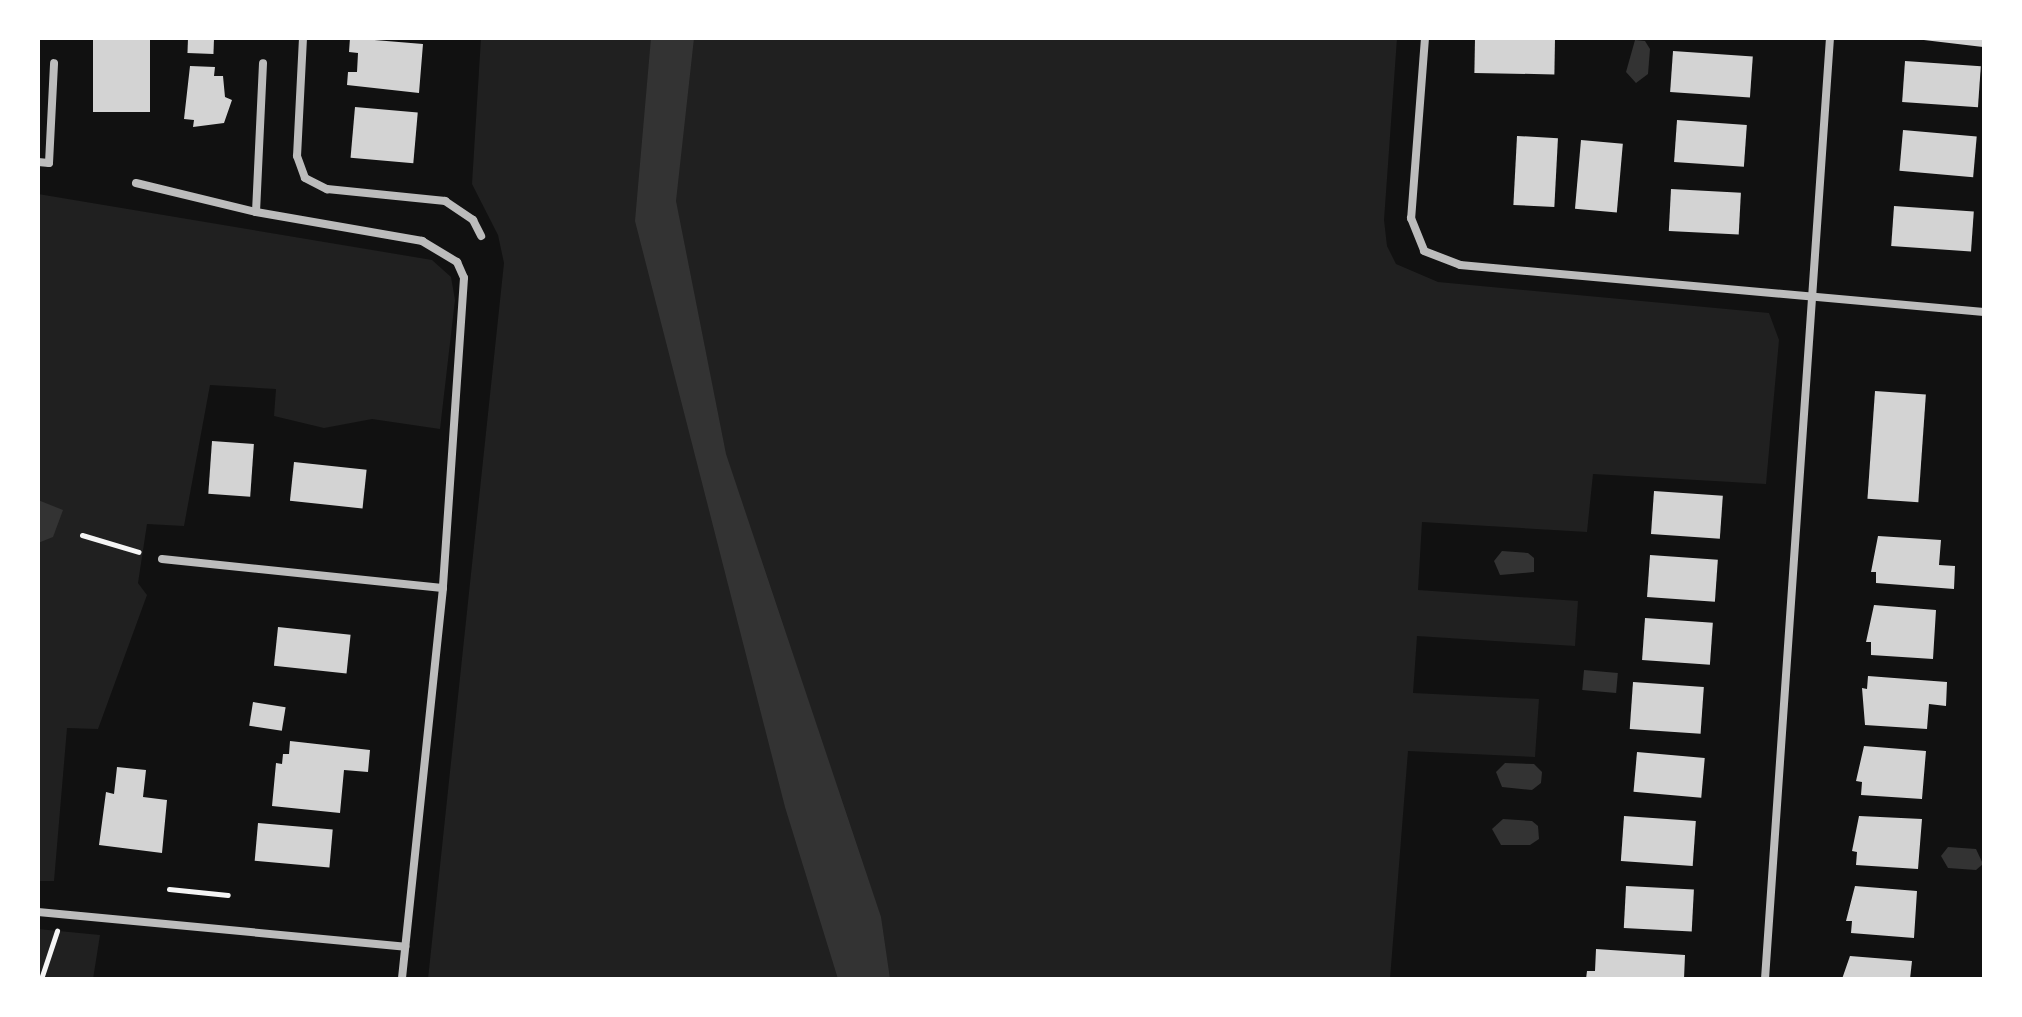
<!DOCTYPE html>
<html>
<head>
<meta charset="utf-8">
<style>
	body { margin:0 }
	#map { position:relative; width:2022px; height:1017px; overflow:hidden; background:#111; font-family:"Fira Sans Condensed",sans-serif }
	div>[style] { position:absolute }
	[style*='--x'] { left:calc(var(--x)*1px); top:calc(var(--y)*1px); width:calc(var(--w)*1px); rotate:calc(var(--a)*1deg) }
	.green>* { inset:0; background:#202020 }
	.water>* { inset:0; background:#333; transform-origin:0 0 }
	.building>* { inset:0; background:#d3d3d3; transform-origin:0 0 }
	.path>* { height:5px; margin:-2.5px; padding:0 2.5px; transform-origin:2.5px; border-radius:2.5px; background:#f5f5f5 }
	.minor>* { height:8px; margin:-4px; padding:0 4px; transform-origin:4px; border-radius:4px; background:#bcbcbc }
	span { translate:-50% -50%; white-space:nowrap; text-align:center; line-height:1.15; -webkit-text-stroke:8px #fff; paint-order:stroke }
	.frame { position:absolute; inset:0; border:40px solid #fff; pointer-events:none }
</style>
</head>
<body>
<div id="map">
	<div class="green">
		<i style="clip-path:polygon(481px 38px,1397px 38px,1384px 220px,1387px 246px,1396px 264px,1438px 282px,1769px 313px,1779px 340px,1766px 484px,1593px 474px,1587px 532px,1422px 522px,1418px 590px,1578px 601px,1575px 646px,1417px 636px,1413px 693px,1539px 699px,1535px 757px,1408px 751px,1390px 979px,428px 979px,504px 263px,498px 235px,472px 184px)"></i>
		<i style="clip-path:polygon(38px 194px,432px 260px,451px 277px,455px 300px,440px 429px,372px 419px,324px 428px,274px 416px,276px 389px,210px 385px,184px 526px,147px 524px,138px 583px,147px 595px,98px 729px,67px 728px,54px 881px,38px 881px)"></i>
		<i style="clip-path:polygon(38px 929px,100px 935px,93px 979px,38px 979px)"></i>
	</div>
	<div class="water">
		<i style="clip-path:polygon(651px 38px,694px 38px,676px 201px,726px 454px,881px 917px,890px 979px,838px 979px,785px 807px,635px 221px)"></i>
		<i style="clip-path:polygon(1635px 40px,1645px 41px,1650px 49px,1648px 74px,1636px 83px,1626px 72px)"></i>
		<i style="clip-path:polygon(38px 500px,63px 510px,53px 537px,38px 543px)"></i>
		<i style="clip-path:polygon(1502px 551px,1528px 553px,1534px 558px,1534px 572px,1500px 575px,1494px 561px)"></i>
		<i style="left:1584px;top:670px;width:34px;height:20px;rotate:5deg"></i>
		<i style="clip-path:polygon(1505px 763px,1534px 764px,1542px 772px,1541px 783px,1532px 790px,1502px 787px,1496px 772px)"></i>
		<i style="clip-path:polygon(1503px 819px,1532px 821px,1538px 826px,1539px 839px,1530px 845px,1501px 845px,1492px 829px)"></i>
		<i style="clip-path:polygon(1948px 847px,1976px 849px,1983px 864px,1976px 870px,1948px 868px,1941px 856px)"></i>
	</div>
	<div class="building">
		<i style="left:93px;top:38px;width:57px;height:74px"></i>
		<i style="left:188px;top:38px;width:26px;height:15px;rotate:2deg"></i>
		<i style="clip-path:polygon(350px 38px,423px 44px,419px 93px,347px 85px,348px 72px,357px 72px,358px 53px,349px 52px)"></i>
		<i style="left:1475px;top:38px;width:80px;height:35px;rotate:1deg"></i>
		<i style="clip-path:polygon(1907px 38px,1984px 38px,1983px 47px)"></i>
		<i style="left:1673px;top:51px;width:80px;height:41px;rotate:4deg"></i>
		<i style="left:1905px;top:61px;width:76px;height:41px;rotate:4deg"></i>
		<i style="clip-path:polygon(190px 66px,215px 67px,214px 76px,223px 76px,225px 97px,232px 100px,224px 123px,193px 127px,194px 120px,184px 119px)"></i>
		<i style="left:355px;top:107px;width:63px;height:51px;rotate:5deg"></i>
		<i style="left:1677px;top:120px;width:70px;height:42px;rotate:4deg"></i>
		<i style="left:1903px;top:130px;width:74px;height:41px;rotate:5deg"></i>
		<i style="left:1517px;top:136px;width:41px;height:69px;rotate:3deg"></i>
		<i style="left:1581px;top:140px;width:42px;height:69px;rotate:5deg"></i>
		<i style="left:1671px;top:189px;width:70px;height:42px;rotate:3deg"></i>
		<i style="left:1894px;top:206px;width:80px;height:40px;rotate:4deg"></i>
		<i style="left:1875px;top:391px;width:51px;height:108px;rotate:4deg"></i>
		<i style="left:212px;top:441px;width:42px;height:53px;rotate:4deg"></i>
		<i style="left:294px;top:462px;width:73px;height:39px;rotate:6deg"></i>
		<i style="left:1654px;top:491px;width:69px;height:43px;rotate:4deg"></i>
		<i style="clip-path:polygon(1878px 536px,1941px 540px,1939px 565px,1955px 566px,1954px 589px,1876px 583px,1876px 572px,1871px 572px)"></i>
		<i style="left:1650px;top:555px;width:68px;height:42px;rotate:4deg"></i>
		<i style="clip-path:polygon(1874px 605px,1936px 610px,1933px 659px,1871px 655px,1871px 642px,1866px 642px)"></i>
		<i style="left:1645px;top:618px;width:68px;height:42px;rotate:4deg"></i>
		<i style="left:278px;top:627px;width:73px;height:39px;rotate:6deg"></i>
		<i style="clip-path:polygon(1868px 676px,1947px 682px,1946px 706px,1929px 704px,1927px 729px,1865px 725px,1862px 688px,1867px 689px)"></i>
		<i style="left:1633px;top:682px;width:71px;height:47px;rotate:4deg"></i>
		<i style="left:253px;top:702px;width:33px;height:24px;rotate:9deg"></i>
		<i style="clip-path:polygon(290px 741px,370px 750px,368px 772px,344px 770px,340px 813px,272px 806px,276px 763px,282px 764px,283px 754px,289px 754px)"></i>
		<i style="clip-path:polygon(1864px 746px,1926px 751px,1922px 799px,1861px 795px,1862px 782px,1856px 781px)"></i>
		<i style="left:1637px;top:752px;width:68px;height:40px;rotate:5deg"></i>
		<i style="clip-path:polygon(117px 767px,146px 770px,143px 797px,167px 800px,162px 853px,99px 845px,106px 792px,114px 794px)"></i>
		<i style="left:1624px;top:816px;width:72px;height:45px;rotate:4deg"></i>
		<i style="clip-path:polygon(1859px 816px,1922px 819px,1918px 869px,1856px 865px,1857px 852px,1852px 851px)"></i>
		<i style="left:258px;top:823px;width:75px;height:38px;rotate:5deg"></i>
		<i style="left:1626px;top:886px;width:68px;height:42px;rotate:3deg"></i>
		<i style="clip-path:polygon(1855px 886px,1917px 891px,1914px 938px,1851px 933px,1852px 921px,1846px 921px)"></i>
		<i style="clip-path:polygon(1596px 949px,1685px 955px,1684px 979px,1586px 979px,1587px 971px,1595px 971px)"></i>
		<i style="clip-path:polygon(1850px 956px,1912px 961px,1910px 979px,1842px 979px)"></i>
	</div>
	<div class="path">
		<i style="--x:82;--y:535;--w:59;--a:16.6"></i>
		<i style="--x:169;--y:889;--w:59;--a:5.8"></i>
		<i style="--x:41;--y:979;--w:51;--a:-71.6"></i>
	</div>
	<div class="minor">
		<i style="--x:303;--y:38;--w:118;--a:92.9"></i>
		<i style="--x:297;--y:156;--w:23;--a:70"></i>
		<i style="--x:305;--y:178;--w:25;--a:27"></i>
		<i style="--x:327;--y:189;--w:119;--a:5.8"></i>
		<i style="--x:445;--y:201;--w:34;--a:34"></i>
		<i style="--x:473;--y:220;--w:18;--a:63"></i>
		<i style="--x:1425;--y:38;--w:181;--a:94.4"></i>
		<i style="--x:1411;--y:218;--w:35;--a:68"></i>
		<i style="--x:1424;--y:251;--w:39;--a:21"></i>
		<i style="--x:1460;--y:265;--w:526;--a:5.13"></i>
		<i style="--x:38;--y:162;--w:11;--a:5"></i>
		<i style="--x:49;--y:163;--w:100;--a:-87.1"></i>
		<i style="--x:136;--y:183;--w:123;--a:13.6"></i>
		<i style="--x:256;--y:212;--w:169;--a:9.9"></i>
		<i style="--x:422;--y:241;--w:41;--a:31"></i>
		<i style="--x:457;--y:262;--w:17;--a:66"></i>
		<i style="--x:464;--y:278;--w:311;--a:93.9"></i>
		<i style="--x:443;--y:588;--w:393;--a:96"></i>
		<i style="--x:256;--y:212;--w:149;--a:-87.3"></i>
		<i style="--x:162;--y:559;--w:282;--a:5.9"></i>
		<i style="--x:38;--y:912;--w:369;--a:5.4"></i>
		<i style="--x:1765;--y:979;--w:943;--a:-86.05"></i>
	</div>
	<div class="frame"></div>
</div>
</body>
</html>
